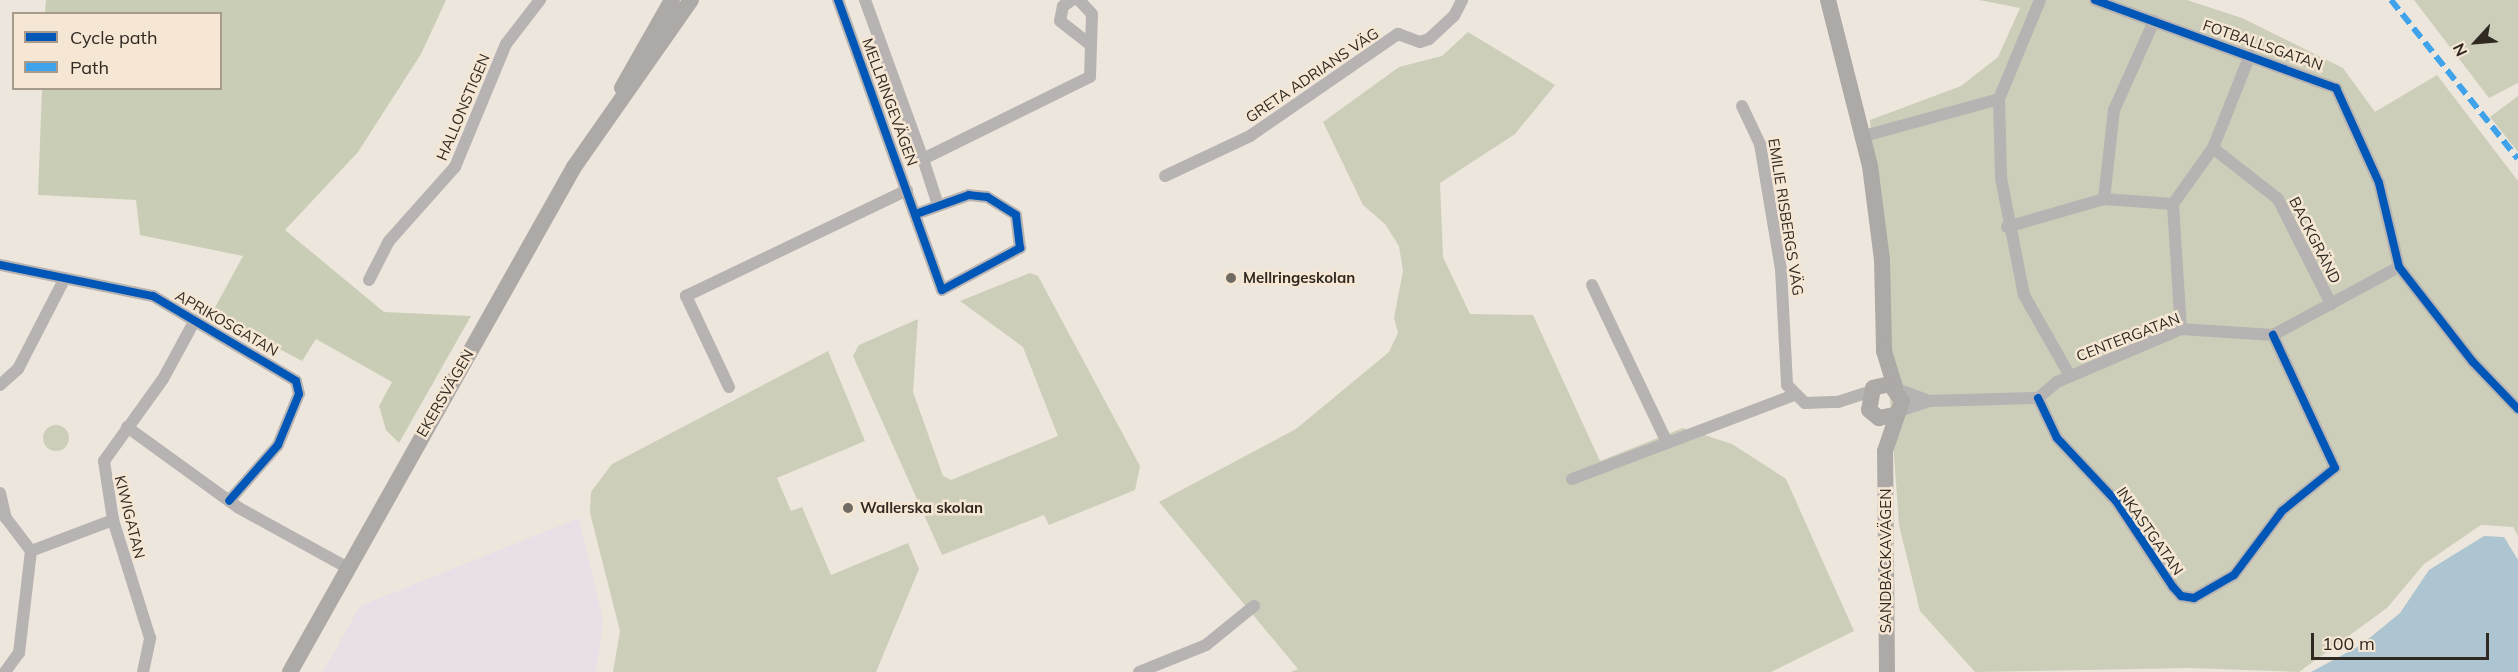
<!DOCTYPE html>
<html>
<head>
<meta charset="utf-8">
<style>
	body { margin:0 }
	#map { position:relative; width:2518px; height:672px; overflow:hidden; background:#ede6dc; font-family:Mulish,sans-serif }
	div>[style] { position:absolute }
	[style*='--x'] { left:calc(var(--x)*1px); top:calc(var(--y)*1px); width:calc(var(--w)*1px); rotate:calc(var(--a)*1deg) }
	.industrial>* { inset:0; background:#e9dfe6 }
	.green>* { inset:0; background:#ccceb9 }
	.round { border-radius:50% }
	.forest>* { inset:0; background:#cacdb6 }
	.water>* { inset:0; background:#acc5d0 }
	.street>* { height:12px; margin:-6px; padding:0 6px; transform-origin:6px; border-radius:6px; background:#b7b3b2 }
	.secondary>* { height:16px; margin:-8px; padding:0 8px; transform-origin:8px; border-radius:8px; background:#ada9a7 }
	.quiet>* { height:6px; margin-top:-3px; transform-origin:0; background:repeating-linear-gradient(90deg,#3ea3ea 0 12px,transparent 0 18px) }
	.cycleway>* { height:8px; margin:-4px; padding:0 4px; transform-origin:4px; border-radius:4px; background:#0057b8 }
	.dots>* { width:16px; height:16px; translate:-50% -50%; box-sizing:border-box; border:3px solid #f5e7d4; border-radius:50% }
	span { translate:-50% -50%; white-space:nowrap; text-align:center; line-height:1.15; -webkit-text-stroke:5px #f5e7d4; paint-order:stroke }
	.street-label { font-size:15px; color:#2f2922 }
	.poi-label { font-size:15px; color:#2f2922; font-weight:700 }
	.left { translate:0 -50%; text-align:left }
	.legend { position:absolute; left:12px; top:12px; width:210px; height:78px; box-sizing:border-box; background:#f5e7d4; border:2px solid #a69b8d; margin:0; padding:8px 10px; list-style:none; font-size:18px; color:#2f2922 }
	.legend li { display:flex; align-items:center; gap:12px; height:30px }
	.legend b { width:30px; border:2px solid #a69b8d }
	.north { position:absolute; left:2446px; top:12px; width:60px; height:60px; -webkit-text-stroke:4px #f5e7d4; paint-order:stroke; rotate:244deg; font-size:16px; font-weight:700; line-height:24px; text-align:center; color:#2f2922 }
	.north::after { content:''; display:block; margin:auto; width:21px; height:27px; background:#2f2922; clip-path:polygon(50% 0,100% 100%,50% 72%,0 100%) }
	.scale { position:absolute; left:2311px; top:633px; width:178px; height:27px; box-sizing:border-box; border:3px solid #2f2922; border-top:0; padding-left:8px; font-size:18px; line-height:21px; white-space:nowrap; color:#2f2922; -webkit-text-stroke:4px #f5e7d4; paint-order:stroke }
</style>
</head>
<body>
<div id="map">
	<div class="industrial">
		<i style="clip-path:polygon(579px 518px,603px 621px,596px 672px,323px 672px,360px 606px)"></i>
	</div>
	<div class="green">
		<i style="clip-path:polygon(1979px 0,2187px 0,2242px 18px,2343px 68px,2375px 112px,2437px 75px,2518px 181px,2518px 536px,2513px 527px,2481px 525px,2424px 564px,2387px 608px,2299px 672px,2190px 668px,1975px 672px,1920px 611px,1899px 525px,1870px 120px,1961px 86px,1998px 57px,2020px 8px)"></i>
		<i style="clip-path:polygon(2414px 0,2518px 0,2518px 83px,2489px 98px)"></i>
		<i style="clip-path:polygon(1468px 32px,1555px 85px,1515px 134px,1440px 183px,1443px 257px,1470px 314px,1533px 315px,1600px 461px,1683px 428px,1732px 444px,1786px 479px,1854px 631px,1771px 672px,1291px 672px,1298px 669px,1159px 502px,1296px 429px,1389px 352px,1398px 333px,1394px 318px,1403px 271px,1399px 246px,1385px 224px,1363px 205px,1323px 122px,1399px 67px,1442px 56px)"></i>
		<i style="clip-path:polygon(2518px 96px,2518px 152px,2490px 117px)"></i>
		<i style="clip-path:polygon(1030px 273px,1038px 276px,1140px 466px,1135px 490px,1049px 525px,1044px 515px,942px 555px,853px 356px,859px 345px,918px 319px,913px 392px,943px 476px,951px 480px,1058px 436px,1023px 347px,960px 301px)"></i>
		<i style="clip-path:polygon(828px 351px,865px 441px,777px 478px,791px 511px,802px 507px,831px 575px,908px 543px,919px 569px,876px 672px,613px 672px,620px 631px,590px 513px,591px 492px,612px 464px)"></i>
		<i class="round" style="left:43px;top:425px;width:26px;height:26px"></i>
	</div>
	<div class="forest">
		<i style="clip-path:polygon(46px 0,446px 0,421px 54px,358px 152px,285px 230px,384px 312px,471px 316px,399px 443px,386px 430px,379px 406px,392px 382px,316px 339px,302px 361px,212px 313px,243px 256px,140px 235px,136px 200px,38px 195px,42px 89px,220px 88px,220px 14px,45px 13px)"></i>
	</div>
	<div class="water">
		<i style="clip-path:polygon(2484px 536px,2504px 537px,2518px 560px,2518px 672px,2311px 672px,2361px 645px,2400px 613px,2429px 570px)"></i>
	</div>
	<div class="street">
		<i style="--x:838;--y:0;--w:308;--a:70.3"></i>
		<i style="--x:942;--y:290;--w:89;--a:-28.3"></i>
		<i style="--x:1020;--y:248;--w:33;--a:-97"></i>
		<i style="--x:1016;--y:215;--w:34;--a:-148"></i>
		<i style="--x:987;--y:197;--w:18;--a:-174"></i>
		<i style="--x:969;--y:195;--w:56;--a:160.3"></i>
		<i style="--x:865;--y:0;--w:169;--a:70"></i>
		<i style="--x:923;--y:159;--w:186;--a:-26.2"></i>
		<i style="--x:1090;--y:77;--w:63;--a:-88.2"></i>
		<i style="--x:1092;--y:14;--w:19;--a:-133"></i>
		<i style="--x:1072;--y:0;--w:11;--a:146"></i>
		<i style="--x:1063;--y:6;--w:15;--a:101"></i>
		<i style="--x:1060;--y:21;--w:37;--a:38"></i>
		<i style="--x:2095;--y:0;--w:257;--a:20.1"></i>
		<i style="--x:2336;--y:88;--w:104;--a:65.6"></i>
		<i style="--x:2379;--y:183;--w:86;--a:76.6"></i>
		<i style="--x:2399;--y:267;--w:120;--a:52.1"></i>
		<i style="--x:2473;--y:362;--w:65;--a:46.2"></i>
		<i style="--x:1999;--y:99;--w:79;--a:88.5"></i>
		<i style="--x:2001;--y:178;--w:119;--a:78.9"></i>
		<i style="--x:2024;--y:295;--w:93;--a:60.4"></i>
		<i style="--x:1742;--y:106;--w:42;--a:64.7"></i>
		<i style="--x:1760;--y:144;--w:127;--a:80.5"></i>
		<i style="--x:1781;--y:269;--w:116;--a:87"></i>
		<i style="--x:1787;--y:385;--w:25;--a:45"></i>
		<i style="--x:1805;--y:403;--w:33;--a:-2"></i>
		<i style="--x:1838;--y:402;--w:33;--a:-18"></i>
		<i style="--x:1864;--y:136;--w:140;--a:-15.3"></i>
		<i style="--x:1999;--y:99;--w:107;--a:-67.5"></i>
		<i style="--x:2213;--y:148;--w:83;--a:38.1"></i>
		<i style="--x:2278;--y:199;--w:118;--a:63.2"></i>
		<i style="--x:923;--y:159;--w:48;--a:71.9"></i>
		<i style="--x:1165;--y:176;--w:94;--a:-25.2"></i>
		<i style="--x:1250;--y:136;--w:180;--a:-34.6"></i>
		<i style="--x:1398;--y:34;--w:23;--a:20"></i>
		<i style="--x:1420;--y:42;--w:9;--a:-18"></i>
		<i style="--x:1429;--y:39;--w:34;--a:-43"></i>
		<i style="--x:1454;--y:16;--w:18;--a:-63"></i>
		<i style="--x:2104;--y:199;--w:90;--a:-83.6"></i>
		<i style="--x:2114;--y:110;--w:98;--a:-65.8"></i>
		<i style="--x:2007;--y:227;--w:101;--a:-16.1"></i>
		<i style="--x:2104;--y:199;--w:69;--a:4.1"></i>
		<i style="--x:0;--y:265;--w:156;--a:11.5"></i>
		<i style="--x:153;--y:296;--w:166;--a:30.7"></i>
		<i style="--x:296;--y:381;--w:13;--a:77"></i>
		<i style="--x:299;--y:394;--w:55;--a:112.4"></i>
		<i style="--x:278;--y:445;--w:74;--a:131.2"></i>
		<i style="--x:369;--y:280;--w:44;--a:-62.9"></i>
		<i style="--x:389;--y:241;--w:99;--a:-48.3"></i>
		<i style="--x:455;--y:167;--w:133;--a:-67.5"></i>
		<i style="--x:506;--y:44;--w:56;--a:-52.3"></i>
		<i style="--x:1592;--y:285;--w:174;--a:64.5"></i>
		<i style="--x:2181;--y:329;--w:125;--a:-93.7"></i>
		<i style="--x:2173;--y:204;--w:69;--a:-54.5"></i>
		<i style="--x:2213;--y:148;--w:100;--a:-68.3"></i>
		<i style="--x:0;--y:385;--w:24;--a:-42"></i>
		<i style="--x:18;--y:369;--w:102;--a:-62.7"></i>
		<i style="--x:729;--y:387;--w:101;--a:-115.3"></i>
		<i style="--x:686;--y:296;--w:245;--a:-25.6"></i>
		<i style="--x:1899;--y:390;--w:32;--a:20"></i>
		<i style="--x:2038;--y:398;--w:44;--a:64.6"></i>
		<i style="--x:2057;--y:438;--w:86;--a:46.9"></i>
		<i style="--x:2116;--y:501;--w:103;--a:56.5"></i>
		<i style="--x:2173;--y:587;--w:12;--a:48"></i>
		<i style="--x:2181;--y:596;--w:13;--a:9"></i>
		<i style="--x:2194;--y:598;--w:46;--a:-29.9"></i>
		<i style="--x:2234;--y:575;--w:80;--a:-53.1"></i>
		<i style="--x:2282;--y:511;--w:68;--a:-39.1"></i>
		<i style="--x:2335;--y:468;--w:147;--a:-115"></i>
		<i style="--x:1899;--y:411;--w:32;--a:-18"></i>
		<i style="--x:1929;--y:401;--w:109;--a:-1.6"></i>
		<i style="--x:2038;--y:398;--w:25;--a:-40"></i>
		<i style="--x:2057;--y:382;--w:135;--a:-23.1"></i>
		<i style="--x:2181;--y:329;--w:92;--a:3.7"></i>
		<i style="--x:2273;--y:335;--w:143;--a:-28.4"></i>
		<i style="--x:127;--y:427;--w:138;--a:35.9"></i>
		<i style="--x:239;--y:508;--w:124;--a:28.8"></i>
		<i style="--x:1572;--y:479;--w:235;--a:-20.7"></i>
		<i style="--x:0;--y:493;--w:26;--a:77"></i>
		<i style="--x:6;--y:518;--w:41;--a:52.9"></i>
		<i style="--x:5;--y:672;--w:24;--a:-54"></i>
		<i style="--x:19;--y:653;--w:103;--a:-83.3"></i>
		<i style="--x:31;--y:551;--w:88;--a:-20.7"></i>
		<i style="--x:143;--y:672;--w:35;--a:-78"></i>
		<i style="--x:150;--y:638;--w:124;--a:-107.4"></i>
		<i style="--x:113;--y:520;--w:60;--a:-98.7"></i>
		<i style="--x:104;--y:461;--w:101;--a:-54.3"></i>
		<i style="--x:163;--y:379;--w:67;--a:-61.5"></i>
		<i style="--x:1139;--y:672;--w:72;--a:-21.9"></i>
		<i style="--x:1206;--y:645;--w:62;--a:-39.1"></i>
	</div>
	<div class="secondary">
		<i style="--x:1828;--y:0;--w:171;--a:75.8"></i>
		<i style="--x:1870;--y:166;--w:95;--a:82.7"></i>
		<i style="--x:1882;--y:260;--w:91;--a:88.7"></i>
		<i style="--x:1884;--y:351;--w:38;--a:73"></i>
		<i style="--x:622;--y:88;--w:101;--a:-60.4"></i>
		<i style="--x:290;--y:672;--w:579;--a:-60.65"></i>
		<i style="--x:574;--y:167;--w:204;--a:-55"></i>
		<i style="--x:1887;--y:672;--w:221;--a:-90.5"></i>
		<i style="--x:1885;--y:451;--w:53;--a:-71.2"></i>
		<i style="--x:1902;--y:401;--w:21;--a:-125"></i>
		<i style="--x:1890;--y:384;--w:17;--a:167"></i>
		<i style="--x:1873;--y:388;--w:22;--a:100"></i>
		<i style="--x:1869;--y:410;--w:13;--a:39"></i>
		<i style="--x:1879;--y:418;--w:16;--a:-11"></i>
	</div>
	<div class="quiet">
		<i style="--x:2391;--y:0;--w:203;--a:51.4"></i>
	</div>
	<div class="cycleway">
		<i style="--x:838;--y:0;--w:308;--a:70.3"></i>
		<i style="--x:942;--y:290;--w:89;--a:-28.3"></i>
		<i style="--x:1020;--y:248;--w:33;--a:-97"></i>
		<i style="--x:1016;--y:215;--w:34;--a:-148"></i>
		<i style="--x:987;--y:197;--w:18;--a:-174"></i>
		<i style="--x:969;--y:195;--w:56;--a:160.3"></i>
		<i style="--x:2095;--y:0;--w:257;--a:20.1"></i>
		<i style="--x:2336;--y:88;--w:104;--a:65.6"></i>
		<i style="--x:2379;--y:183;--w:86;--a:76.6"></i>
		<i style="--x:2399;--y:267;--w:120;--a:52.1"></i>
		<i style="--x:2473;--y:362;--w:65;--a:46.2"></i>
		<i style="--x:0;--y:265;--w:156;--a:11.5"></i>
		<i style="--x:153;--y:296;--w:166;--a:30.7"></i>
		<i style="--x:296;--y:381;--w:13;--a:77"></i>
		<i style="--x:299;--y:394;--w:55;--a:112.4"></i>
		<i style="--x:278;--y:445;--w:74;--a:131.2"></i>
		<i style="--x:2038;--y:398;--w:44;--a:64.6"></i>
		<i style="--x:2057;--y:438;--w:86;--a:46.9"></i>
		<i style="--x:2116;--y:501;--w:103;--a:56.5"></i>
		<i style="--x:2173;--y:587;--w:12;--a:48"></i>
		<i style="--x:2181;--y:596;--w:13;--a:9"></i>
		<i style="--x:2194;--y:598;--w:46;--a:-29.9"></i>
		<i style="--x:2234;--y:575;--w:80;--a:-53.1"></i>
		<i style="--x:2282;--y:511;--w:68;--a:-39.1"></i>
		<i style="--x:2335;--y:468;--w:147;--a:-115"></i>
	</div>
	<div class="dots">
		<i style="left:1231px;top:278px;background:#726b63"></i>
		<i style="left:848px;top:508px;background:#726b63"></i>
	</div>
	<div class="street-label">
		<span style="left:2263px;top:45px;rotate:19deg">FOTBALLSGATAN</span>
		<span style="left:1312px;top:75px;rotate:-34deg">GRETA ADRIANS VÄG</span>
		<span style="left:890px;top:102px;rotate:70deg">MELLRINGEVÄGEN</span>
		<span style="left:463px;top:107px;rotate:-67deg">HALLONSTIGEN</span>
		<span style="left:1786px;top:217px;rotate:81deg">EMILIE RISBERGS VÄG</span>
		<span style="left:2315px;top:240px;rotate:63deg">BACKGRÄND</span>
		<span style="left:227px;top:323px;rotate:30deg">APRIKOSGATAN</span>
		<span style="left:2128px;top:337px;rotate:-21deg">CENTERGATAN</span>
		<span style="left:445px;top:393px;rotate:-60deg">EKERSVÄGEN</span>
		<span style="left:130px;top:517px;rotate:76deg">KIWIGATAN</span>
		<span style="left:2150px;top:531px;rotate:55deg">INKASTGATAN</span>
		<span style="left:1886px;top:561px;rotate:-90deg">SANDBACKAVÄGEN</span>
	</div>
	<div class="poi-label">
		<span class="left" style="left:1243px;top:278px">Mellringeskolan</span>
		<span class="left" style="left:860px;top:508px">Wallerska skolan</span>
	</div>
	<ul class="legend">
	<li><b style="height:8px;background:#0057b8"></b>Cycle path</li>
	<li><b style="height:8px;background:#3ea3ea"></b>Path</li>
	</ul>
	<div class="north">N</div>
	<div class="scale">100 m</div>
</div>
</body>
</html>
